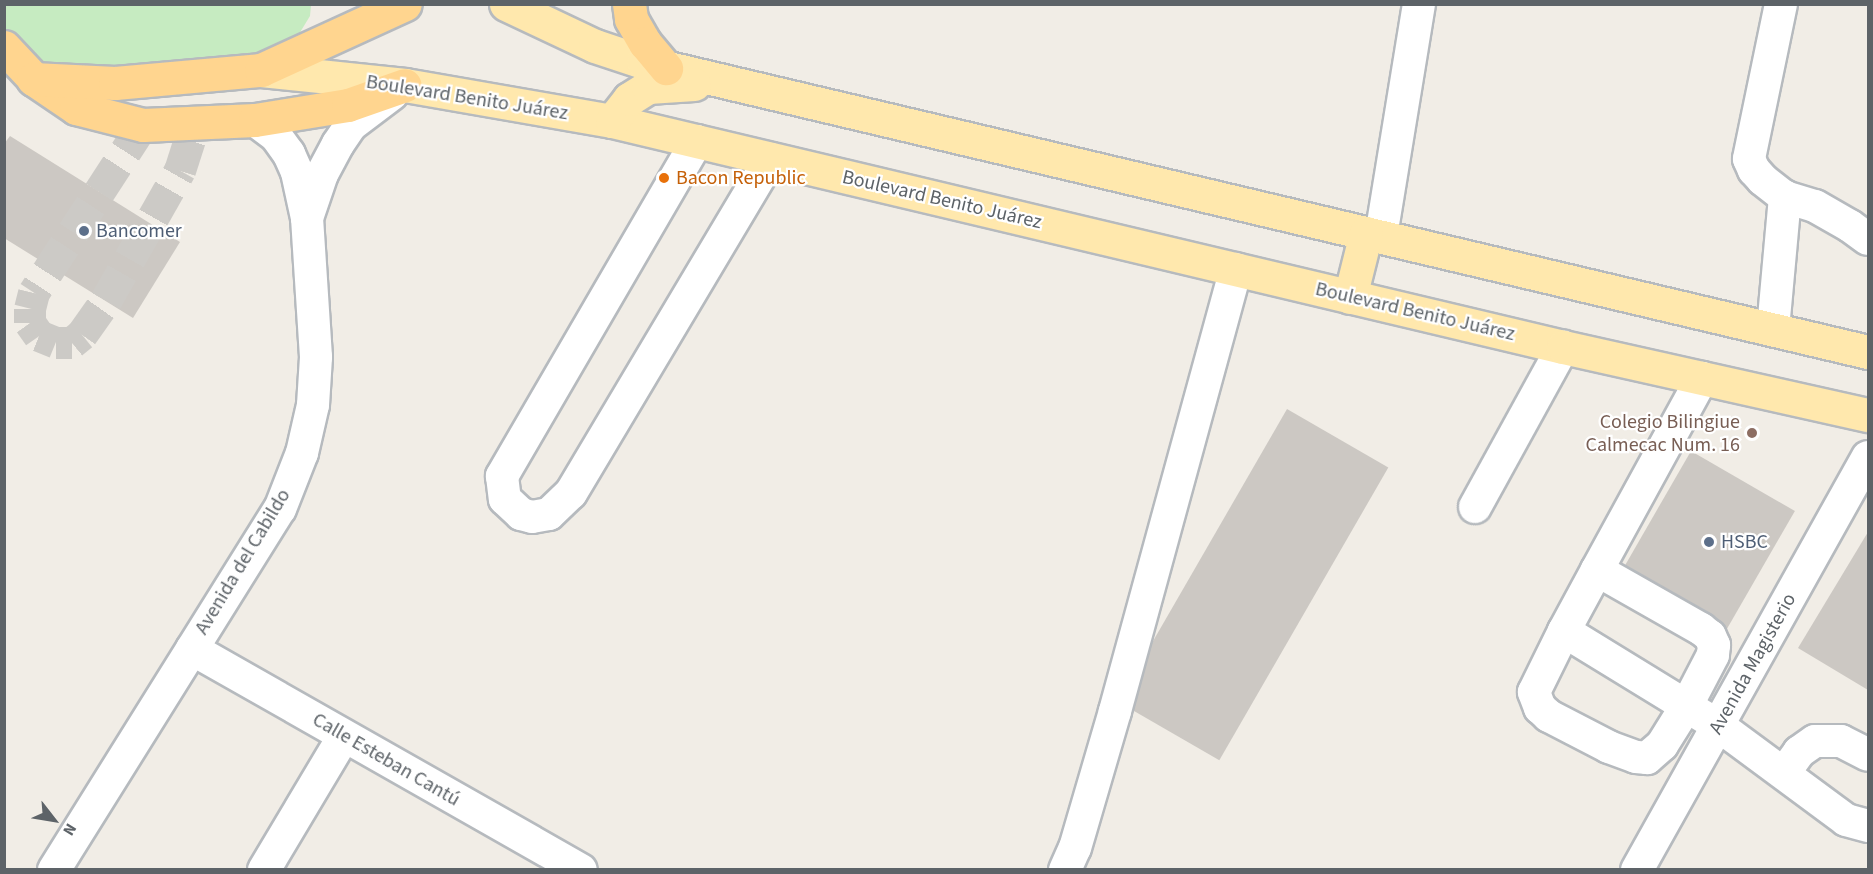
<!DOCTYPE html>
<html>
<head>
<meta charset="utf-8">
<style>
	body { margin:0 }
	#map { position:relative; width:1873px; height:874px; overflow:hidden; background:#f1ede6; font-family:"Source Sans 3",sans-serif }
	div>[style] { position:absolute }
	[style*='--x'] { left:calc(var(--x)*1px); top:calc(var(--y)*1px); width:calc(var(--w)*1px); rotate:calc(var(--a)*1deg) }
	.green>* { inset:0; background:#c6ebc1 }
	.building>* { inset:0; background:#ccc8c3; transform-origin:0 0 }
	.minor-tunnel>* { height:32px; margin-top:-16px; transform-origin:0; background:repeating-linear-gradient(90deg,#cccac6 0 32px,transparent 0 48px) }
	.roads { filter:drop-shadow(2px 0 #b6babe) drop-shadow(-2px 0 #b6babe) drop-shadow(0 2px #b6babe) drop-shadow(0 -2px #b6babe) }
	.minor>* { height:32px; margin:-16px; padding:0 16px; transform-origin:16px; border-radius:16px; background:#fff }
	.major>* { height:33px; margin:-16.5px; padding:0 16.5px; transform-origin:16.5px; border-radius:16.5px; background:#ffe8ad }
	.highway>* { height:33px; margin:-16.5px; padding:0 16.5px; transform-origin:16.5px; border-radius:16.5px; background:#ffd58f }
	.dots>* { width:16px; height:16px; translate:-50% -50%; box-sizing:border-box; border:3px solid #fff; border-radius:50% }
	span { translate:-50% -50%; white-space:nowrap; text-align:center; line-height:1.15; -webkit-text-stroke:4.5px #fff; paint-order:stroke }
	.street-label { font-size:20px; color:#5d6368 }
	.food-label { font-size:20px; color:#c56008 }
	.left { translate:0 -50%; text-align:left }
	.service-label { font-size:20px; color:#4e5e75 }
	.education-label { font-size:20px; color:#785e54 }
	.right { translate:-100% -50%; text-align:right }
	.frame { position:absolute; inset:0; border:6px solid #5d6368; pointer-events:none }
	.north { position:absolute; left:24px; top:790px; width:60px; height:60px; -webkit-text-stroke:4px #fff; paint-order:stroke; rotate:121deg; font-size:16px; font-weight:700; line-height:24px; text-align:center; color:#5d6368 }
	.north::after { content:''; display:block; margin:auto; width:21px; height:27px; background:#5d6368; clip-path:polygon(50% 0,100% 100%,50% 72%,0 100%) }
</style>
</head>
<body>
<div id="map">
	<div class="green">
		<i style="clip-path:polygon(5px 5px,311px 5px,310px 16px,285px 57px,163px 75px,5px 60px)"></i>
	</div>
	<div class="building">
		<i style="clip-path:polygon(10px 136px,180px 242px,133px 318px,4px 238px,4px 144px)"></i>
		<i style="left:1287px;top:409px;width:117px;height:338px;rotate:30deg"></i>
		<i style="left:1691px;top:451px;width:120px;height:139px;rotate:30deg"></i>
		<i style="clip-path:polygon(1868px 532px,1868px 690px,1798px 648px)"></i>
	</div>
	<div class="minor-tunnel">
		<i style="--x:143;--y:125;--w:200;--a:123"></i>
		<i style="--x:34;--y:293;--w:16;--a:104"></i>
		<i style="--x:30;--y:309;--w:14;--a:90"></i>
		<i style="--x:30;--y:323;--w:16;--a:55"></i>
		<i style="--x:39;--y:336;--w:18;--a:22"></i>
		<i style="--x:56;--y:343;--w:16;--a:0"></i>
		<i style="--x:72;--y:343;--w:13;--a:-39"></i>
		<i style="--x:82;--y:335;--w:42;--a:-54.8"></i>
		<i style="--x:106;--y:301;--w:150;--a:-60.4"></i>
		<i style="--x:180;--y:171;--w:49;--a:-72.3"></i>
	</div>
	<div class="roads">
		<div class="minor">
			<i style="--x:1781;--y:4;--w:158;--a:101.7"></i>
			<i style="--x:1749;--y:159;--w:12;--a:66"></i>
			<i style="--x:1754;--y:170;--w:13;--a:48"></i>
			<i style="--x:1763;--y:180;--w:28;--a:38"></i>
			<i style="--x:1785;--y:197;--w:31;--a:17"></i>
			<i style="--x:1815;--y:206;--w:40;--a:29.7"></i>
			<i style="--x:1850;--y:226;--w:22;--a:36"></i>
			<i style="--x:697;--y:141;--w:388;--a:120.2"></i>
			<i style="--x:502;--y:476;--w:23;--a:83"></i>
			<i style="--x:505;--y:499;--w:22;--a:43"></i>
			<i style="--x:521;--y:514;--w:11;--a:15"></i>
			<i style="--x:532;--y:517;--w:17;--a:-10"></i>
			<i style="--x:549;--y:514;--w:30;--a:-44"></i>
			<i style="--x:571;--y:493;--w:389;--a:-59.2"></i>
			<i style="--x:307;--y:218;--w:46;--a:-71.2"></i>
			<i style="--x:322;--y:174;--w:34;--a:-62"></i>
			<i style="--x:338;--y:144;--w:23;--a:-56"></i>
			<i style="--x:351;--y:125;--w:51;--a:-37.1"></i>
			<i style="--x:1381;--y:236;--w:235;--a:-80.7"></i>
			<i style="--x:1773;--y:329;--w:133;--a:-84.8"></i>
			<i style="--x:1475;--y:507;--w:183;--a:-61.2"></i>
			<i style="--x:1597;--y:570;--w:120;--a:29.6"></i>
			<i style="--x:1701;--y:629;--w:11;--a:38"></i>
			<i style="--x:1710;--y:636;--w:10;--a:66"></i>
			<i style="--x:1714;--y:645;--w:10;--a:96"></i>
			<i style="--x:1713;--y:655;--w:56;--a:117.5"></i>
			<i style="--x:1687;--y:705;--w:47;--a:122"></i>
			<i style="--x:1662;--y:745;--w:20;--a:139"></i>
			<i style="--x:1647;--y:758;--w:11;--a:-175"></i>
			<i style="--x:1636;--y:757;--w:29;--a:-160"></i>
			<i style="--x:1609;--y:747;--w:68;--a:-152.7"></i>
			<i style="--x:1549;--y:716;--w:12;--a:-138"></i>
			<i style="--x:1540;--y:708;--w:17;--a:-111"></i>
			<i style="--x:1534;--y:692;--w:68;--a:-63.8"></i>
			<i style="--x:1564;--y:631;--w:69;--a:-61.6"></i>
			<i style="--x:1597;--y:570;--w:219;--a:-61.3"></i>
			<i style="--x:1564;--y:631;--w:182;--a:31.5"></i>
			<i style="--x:1719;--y:726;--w:158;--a:36.5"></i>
			<i style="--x:1846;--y:820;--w:23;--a:15"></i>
			<i style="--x:192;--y:649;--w:447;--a:29.6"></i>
			<i style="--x:1784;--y:773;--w:26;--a:-54"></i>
			<i style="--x:1799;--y:752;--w:19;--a:-35"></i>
			<i style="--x:1815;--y:741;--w:26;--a:0"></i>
			<i style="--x:1841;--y:741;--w:30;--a:27"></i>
			<i style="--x:54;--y:870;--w:426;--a:-58"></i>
			<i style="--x:280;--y:509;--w:60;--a:-68.6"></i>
			<i style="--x:302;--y:453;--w:49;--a:-77.1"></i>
			<i style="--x:313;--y:405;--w:48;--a:-86.4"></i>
			<i style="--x:316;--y:357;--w:139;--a:-93.7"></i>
			<i style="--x:307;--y:218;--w:47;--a:-102.3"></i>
			<i style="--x:297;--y:172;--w:20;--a:-114"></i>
			<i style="--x:289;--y:154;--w:22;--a:-126"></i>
			<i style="--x:276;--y:136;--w:26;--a:-143"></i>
			<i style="--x:264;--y:870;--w:156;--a:-59.2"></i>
			<i style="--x:1065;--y:870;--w:24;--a:-66"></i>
			<i style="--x:1075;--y:848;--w:143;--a:-73.7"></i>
			<i style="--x:1115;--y:711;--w:458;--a:-74.7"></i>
			<i style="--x:1637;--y:870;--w:473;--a:-60.8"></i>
		</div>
		<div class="major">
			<i style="--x:506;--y:4;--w:98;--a:25.3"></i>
			<i style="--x:595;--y:46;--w:51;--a:18.4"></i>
			<i style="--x:643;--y:62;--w:1259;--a:13.32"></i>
			<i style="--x:261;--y:70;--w:145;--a:5.9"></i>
			<i style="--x:405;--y:85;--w:210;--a:9.9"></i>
			<i style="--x:612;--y:121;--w:977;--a:13.37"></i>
			<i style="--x:1563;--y:347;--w:312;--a:12.6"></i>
			<i style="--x:612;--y:121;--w:28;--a:-52"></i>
			<i style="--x:629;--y:99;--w:22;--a:-32"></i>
			<i style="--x:648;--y:87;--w:46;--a:-3.7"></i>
			<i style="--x:1350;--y:297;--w:66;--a:-76"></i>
		</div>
		<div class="highway">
			<i style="--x:629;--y:4;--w:15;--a:82"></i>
			<i style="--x:631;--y:19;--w:28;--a:60"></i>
			<i style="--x:645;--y:43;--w:33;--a:50"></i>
			<i style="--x:4;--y:47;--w:45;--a:46.8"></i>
			<i style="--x:35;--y:80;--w:50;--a:34.3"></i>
			<i style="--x:76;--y:108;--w:69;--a:14.2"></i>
			<i style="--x:143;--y:125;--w:112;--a:-2.6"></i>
			<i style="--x:255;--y:120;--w:94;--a:-9.2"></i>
			<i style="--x:348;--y:105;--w:60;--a:-19.3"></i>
			<i style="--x:33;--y:79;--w:82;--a:2.8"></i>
			<i style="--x:115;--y:83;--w:147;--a:-5.1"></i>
			<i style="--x:261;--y:70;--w:158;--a:-24.6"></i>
		</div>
	</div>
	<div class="dots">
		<i style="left:664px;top:178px;background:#e8710a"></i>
		<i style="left:84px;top:231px;background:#5c6f8a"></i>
		<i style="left:1752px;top:433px;background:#8d6e63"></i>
		<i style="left:1709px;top:542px;background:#5c6f8a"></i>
	</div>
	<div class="street-label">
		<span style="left:467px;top:98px;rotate:9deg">Boulevard Benito Juárez</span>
		<span style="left:942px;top:200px;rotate:13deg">Boulevard Benito Juárez</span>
		<span style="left:1415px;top:312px;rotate:13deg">Boulevard Benito Juárez</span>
		<span style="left:243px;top:562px;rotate:-59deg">Avenida del Cabildo</span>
		<span style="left:1753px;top:664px;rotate:-61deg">Avenida Magisterio</span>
		<span style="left:386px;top:760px;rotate:30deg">Calle Esteban Cantú</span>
	</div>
	<div class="food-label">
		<span class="left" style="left:676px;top:178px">Bacon Republic</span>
	</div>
	<div class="service-label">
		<span class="left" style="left:96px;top:231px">Bancomer</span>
		<span class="left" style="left:1721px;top:542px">HSBC</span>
	</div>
	<div class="education-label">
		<span class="right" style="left:1740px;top:434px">Colegio Bilingiue<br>Calmecac Num. 16</span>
	</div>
	<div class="frame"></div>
	<div class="north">N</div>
</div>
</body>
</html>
